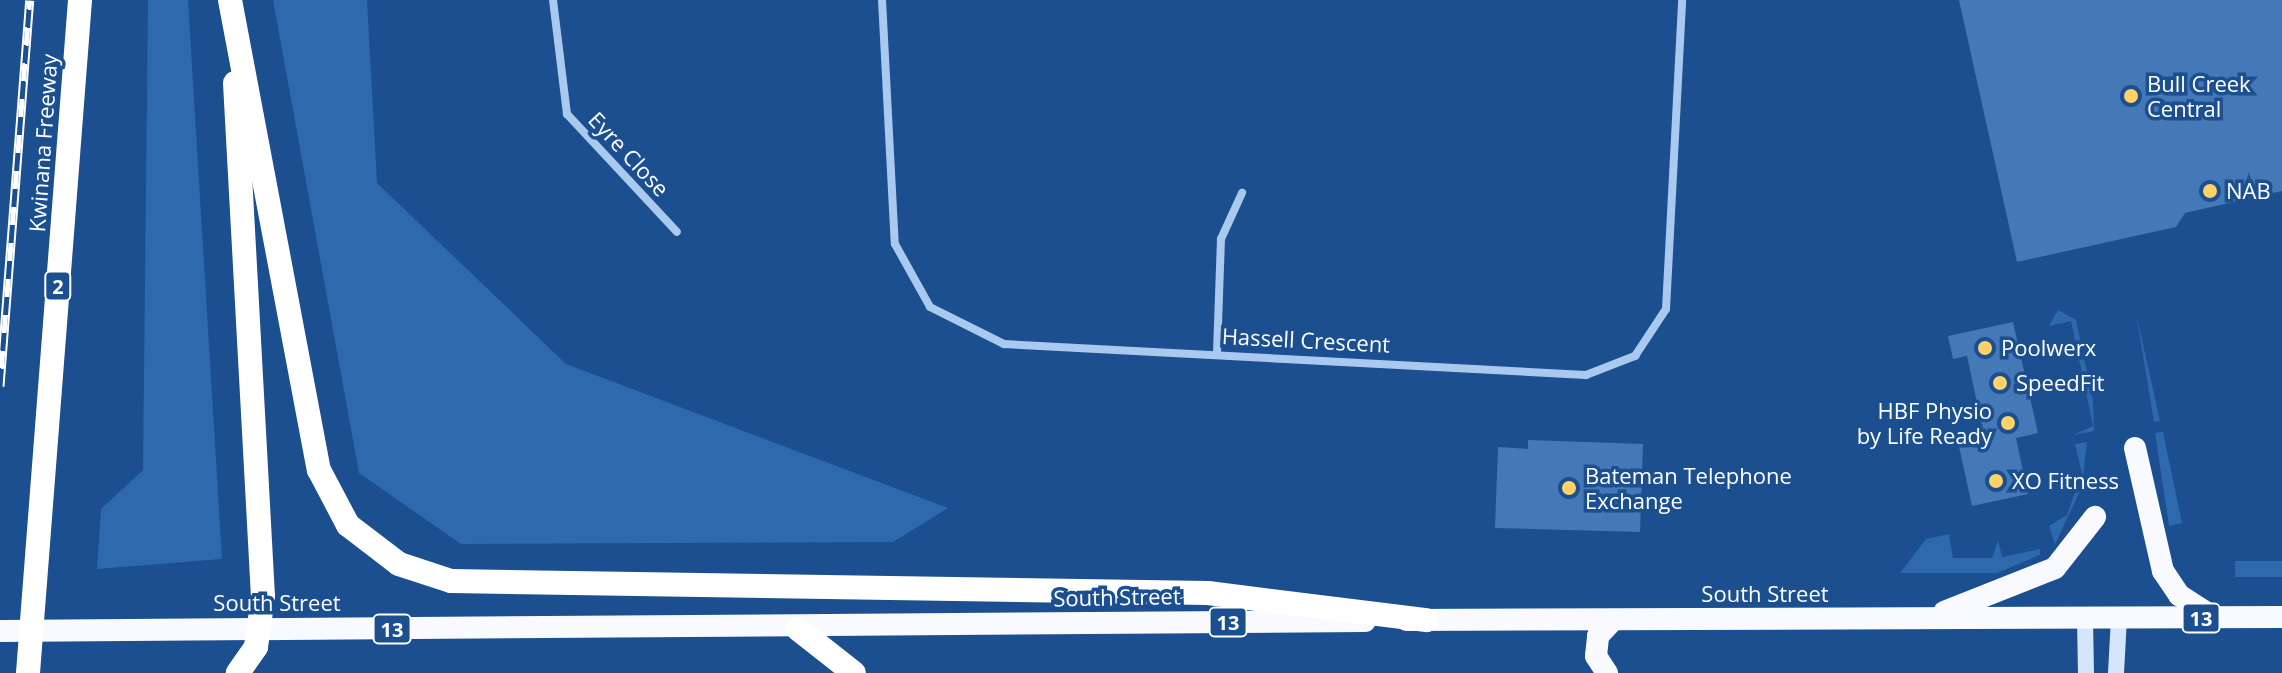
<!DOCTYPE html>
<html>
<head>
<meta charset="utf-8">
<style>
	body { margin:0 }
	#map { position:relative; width:2282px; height:673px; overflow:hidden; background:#1b4f8f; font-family:"Open Sans",sans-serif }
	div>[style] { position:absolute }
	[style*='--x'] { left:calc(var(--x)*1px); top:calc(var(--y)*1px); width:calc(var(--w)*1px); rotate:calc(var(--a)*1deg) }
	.green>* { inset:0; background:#2e69ad; transform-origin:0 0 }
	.building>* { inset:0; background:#4478b7 }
	.minor>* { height:8px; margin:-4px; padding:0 4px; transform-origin:4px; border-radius:4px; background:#a9c9ee }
	.secondary>* { height:16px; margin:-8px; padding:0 8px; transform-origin:8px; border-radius:8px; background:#d6e6fa }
	.trunk>* { height:22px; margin:-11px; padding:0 11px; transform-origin:11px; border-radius:11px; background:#f8faff }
	.motorway>* { height:24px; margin:-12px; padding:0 12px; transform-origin:12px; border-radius:12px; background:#fff }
	.rail>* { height:9px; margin-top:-4.5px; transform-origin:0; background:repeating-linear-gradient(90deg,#1b4f8f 0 18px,#fff 0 36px); box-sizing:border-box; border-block:2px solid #fff }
	.dots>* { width:22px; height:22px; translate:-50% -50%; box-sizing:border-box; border:4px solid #1b4f8f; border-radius:50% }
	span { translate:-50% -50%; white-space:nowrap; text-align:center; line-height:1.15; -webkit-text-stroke:7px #1b4f8f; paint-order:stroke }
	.shield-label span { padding:2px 6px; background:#1b4f8f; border:2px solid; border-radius:6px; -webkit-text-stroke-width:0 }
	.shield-label { font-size:20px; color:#fff; font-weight:700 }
	.poi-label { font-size:22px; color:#fff }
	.left { translate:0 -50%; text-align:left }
	.right { translate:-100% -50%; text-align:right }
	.street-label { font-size:22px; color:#fff }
</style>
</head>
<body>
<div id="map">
	<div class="green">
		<i style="clip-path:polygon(148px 0,188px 0,222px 559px,97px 569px,101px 509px,143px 470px)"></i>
		<i style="clip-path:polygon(273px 0,367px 0,377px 183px,566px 364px,948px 508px,893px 542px,461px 544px,359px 473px)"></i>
		<i style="clip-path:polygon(2058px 310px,2076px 320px,2093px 401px,2094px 431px,2073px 435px,2093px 426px,2071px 321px,2049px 326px)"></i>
		<i style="clip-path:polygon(2136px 313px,2160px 421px,2154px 422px)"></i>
		<i style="clip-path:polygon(2163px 432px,2182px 523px,2169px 526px,2155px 433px)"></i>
		<i style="clip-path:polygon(2087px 442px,2083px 477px,2079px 493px,2055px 544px,2049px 526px,2067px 515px,2082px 473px,2075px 444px)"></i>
		<i style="clip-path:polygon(1949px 534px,1953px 558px,1992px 558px,1998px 540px,2002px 557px,2040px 549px,2040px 555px,1997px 573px,1900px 573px,1926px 539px)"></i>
		<i style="left:2235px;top:561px;width:47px;height:16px"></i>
	</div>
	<div class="building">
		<i style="clip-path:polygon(1959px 0,2282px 0,2282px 191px,2185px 213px,2176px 227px,2017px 262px)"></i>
		<i style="clip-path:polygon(2013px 322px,2038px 433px,2016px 438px,2028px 494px,1972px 506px,1957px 437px,1983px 431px,1967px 356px,1953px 359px,1948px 336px)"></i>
		<i style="clip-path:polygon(1528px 440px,1643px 444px,1640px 532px,1495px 528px,1498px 447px,1528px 449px)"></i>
	</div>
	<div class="minor">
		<i style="--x:553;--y:0;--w:115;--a:83"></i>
		<i style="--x:567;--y:114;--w:161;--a:47"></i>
		<i style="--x:882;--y:0;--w:244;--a:87"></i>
		<i style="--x:895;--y:244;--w:72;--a:60.9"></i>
		<i style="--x:930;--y:307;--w:83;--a:26.6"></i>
		<i style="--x:1004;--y:344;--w:583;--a:3.05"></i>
		<i style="--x:1586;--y:375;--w:53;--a:-21.2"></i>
		<i style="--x:1635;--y:356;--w:56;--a:-56.6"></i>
		<i style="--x:1666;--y:309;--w:309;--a:-87"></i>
		<i style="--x:1217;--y:353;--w:114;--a:-88"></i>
		<i style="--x:1221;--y:239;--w:51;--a:-65.5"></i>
	</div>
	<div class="secondary">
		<i style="--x:2085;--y:618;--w:55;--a:89"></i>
		<i style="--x:2116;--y:673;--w:55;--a:-86.9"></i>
	</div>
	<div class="trunk">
		<i style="--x:2135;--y:448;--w:126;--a:77.2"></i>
		<i style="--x:2163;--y:571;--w:29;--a:56"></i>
		<i style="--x:2179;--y:595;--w:43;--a:32.6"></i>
		<i style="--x:1944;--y:612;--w:119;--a:-21.6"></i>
		<i style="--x:2055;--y:568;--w:65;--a:-51.9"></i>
		<i style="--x:1407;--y:620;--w:875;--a:-0.2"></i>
		<i style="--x:0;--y:631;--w:1365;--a:-0.42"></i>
		<i style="--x:1607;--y:673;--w:20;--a:-123"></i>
		<i style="--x:1596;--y:656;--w:20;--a:-84"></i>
		<i style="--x:1598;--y:636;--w:22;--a:-47"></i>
	</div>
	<div class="motorway">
		<i style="--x:230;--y:0;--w:478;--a:79.3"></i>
		<i style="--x:319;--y:470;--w:62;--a:62.2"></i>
		<i style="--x:348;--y:525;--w:64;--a:37.4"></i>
		<i style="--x:399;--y:564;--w:55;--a:18.1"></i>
		<i style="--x:451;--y:581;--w:757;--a:0.91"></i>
		<i style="--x:1208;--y:593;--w:220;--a:7.1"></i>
		<i style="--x:235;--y:83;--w:515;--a:86.88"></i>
		<i style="--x:263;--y:597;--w:50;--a:98"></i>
		<i style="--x:256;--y:647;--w:32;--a:125"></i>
		<i style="--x:798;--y:629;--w:71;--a:38.2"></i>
		<i style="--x:28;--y:673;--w:675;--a:-85.58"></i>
	</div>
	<div class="rail">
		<i style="--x:0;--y:386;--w:387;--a:-85.6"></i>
	</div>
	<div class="dots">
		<i style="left:2131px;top:96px;background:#ffd166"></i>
		<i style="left:2210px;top:191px;background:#ffd166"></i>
		<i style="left:1985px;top:348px;background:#ffd166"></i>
		<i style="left:2000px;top:383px;background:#ffd166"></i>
		<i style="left:2008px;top:423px;background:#ffd166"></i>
		<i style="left:1996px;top:481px;background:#ffd166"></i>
		<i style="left:1569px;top:488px;background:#ffd166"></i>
	</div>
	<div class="shield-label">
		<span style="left:58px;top:286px">2</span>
		<span style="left:2201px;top:618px">13</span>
		<span style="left:1228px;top:622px">13</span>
		<span style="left:392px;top:629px">13</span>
	</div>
	<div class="poi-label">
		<span class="left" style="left:2147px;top:96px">Bull Creek<br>Central</span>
		<span class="left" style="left:2226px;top:191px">NAB</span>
		<span class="left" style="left:2001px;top:348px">Poolwerx</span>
		<span class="left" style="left:2016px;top:383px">SpeedFit</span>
		<span class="right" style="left:1992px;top:423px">HBF Physio<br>by Life Ready</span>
		<span class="left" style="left:1585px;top:488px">Bateman Telephone<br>Exchange</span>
		<span class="left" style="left:2012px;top:481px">XO Fitness</span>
	</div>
	<div class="street-label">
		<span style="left:43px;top:143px;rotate:-86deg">Kwinana Freeway</span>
		<span style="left:629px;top:154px;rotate:47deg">Eyre Close</span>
		<span style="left:1306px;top:340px;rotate:3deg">Hassell Crescent</span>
		<span style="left:1765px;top:594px">South Street</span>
		<span style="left:1117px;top:597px;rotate:-1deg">South Street</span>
		<span style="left:277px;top:603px">South Street</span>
	</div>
</div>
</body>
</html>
